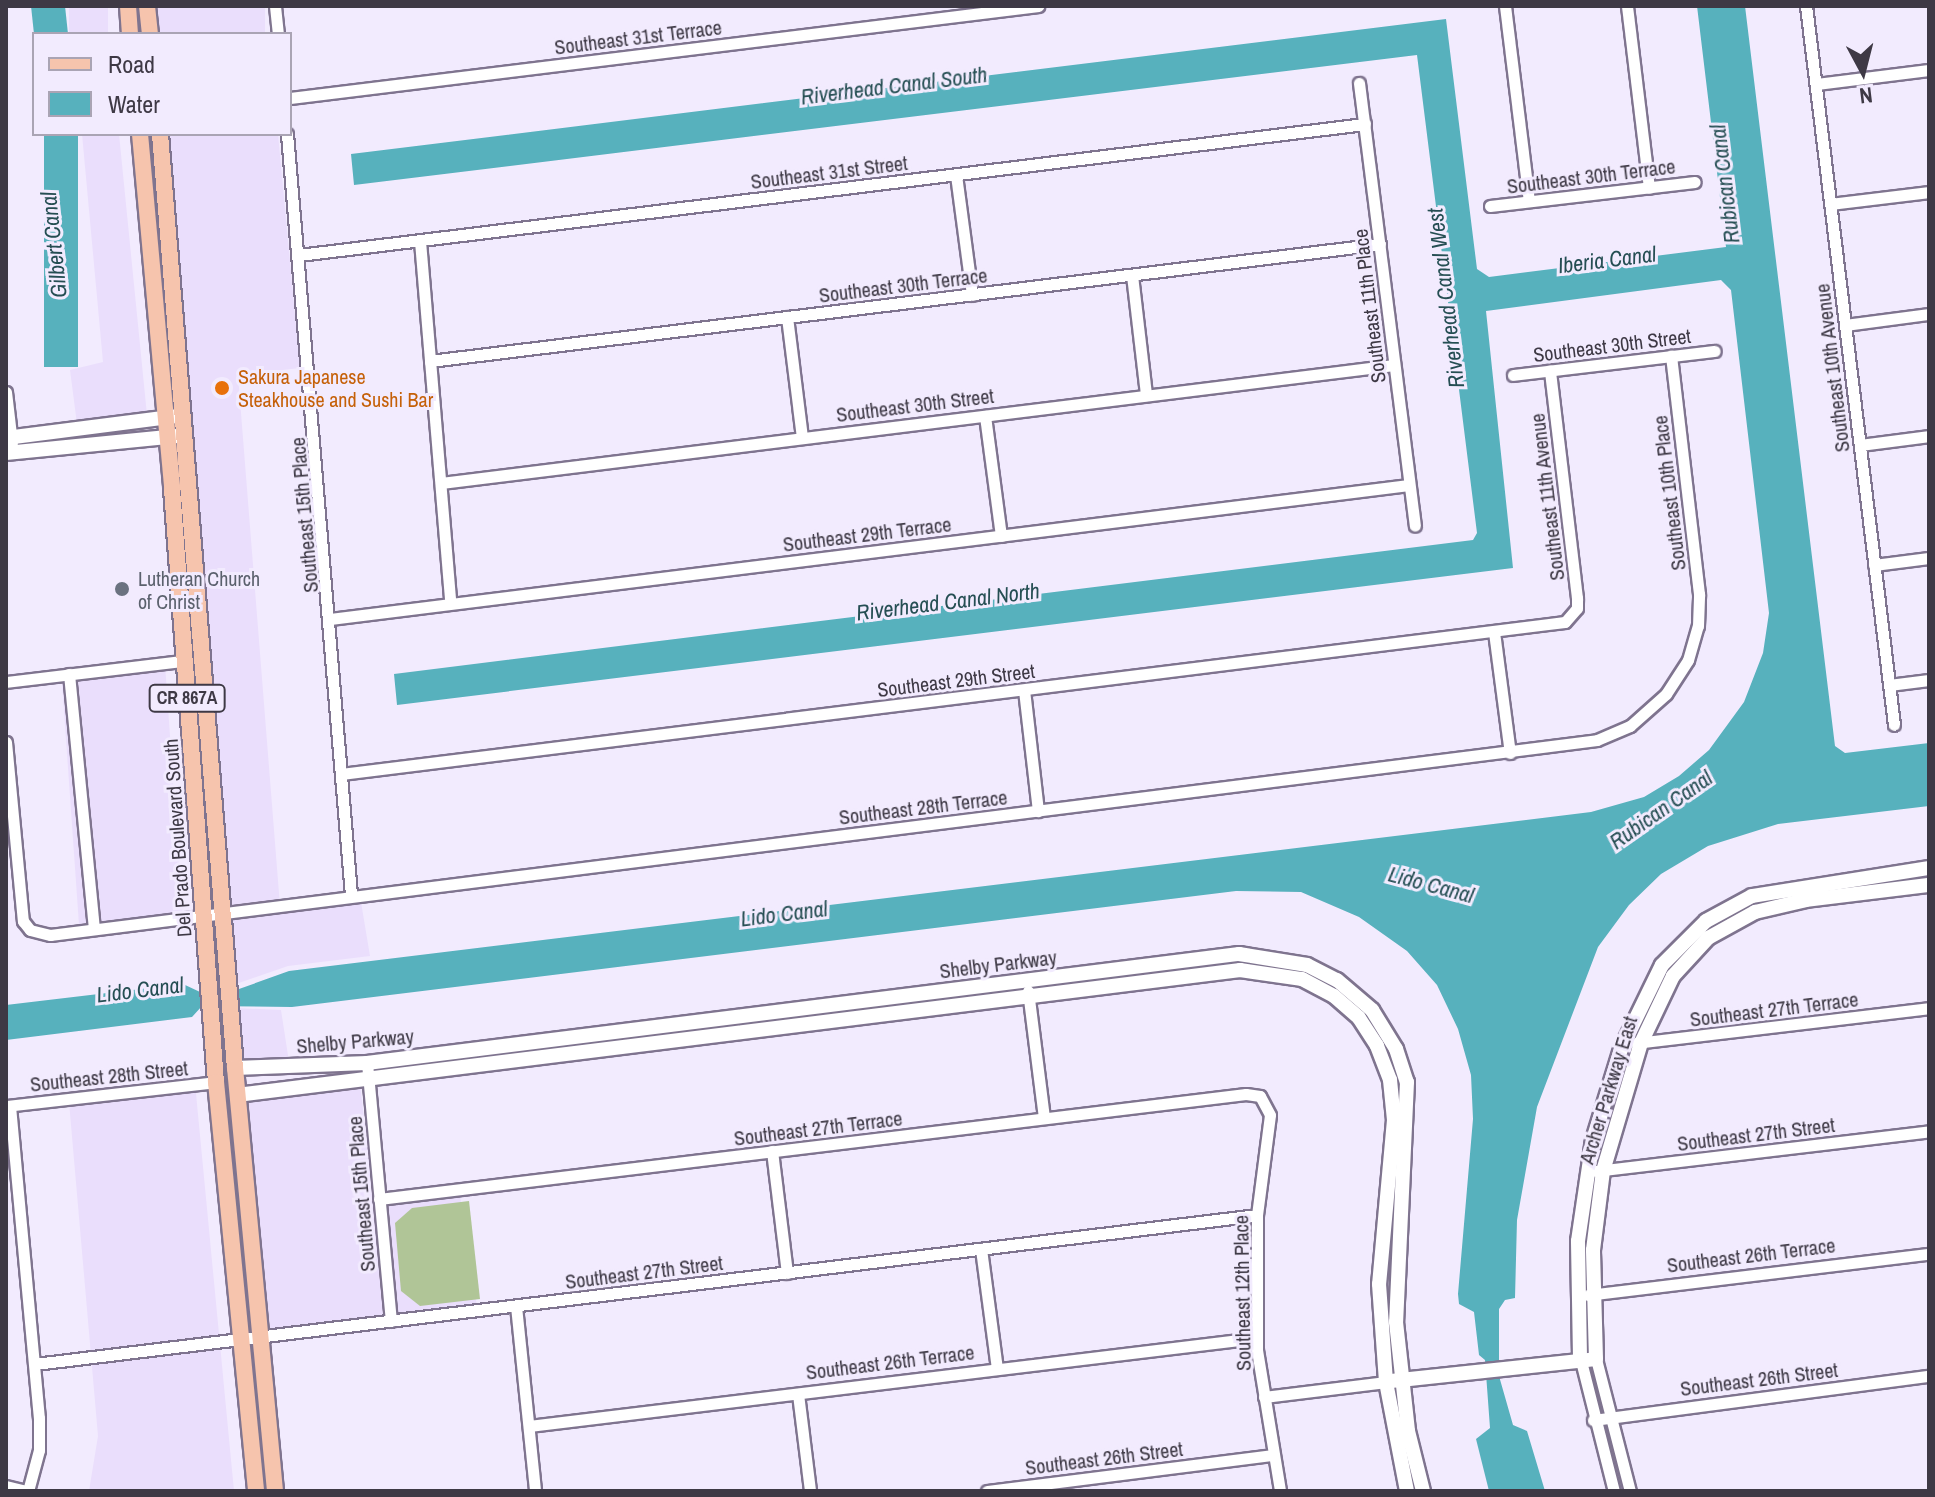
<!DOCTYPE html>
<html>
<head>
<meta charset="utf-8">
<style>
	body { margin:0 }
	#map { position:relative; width:1935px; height:1497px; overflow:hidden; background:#f2ebfe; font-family:"Archivo Narrow",sans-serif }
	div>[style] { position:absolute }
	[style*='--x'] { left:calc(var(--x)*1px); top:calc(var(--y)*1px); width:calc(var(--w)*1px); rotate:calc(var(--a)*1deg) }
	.built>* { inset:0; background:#eadefc; transform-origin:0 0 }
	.green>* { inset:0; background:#b0c597 }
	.water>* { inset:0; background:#57b1bd; transform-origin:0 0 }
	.roads { filter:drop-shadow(2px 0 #7f748f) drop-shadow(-2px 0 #7f748f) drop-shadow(0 2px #7f748f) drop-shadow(0 -2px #7f748f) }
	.minor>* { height:11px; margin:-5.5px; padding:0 5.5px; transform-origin:5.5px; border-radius:5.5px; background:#fff }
	.tertiary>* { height:14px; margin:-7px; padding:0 7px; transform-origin:7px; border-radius:7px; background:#fff }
	.primary>* { height:16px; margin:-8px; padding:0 8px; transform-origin:8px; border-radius:8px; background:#f6c4ad }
	.dots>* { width:22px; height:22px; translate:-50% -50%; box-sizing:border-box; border:4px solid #f2ebfe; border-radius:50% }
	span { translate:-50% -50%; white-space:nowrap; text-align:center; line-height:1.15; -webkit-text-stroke:6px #f2ebfe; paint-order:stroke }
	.shield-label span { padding:2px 6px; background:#f2ebfe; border:2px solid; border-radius:6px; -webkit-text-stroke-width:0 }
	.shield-label { font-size:18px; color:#3e3945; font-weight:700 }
	.street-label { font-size:20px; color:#3e3945 }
	.food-label { font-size:20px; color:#c56008 }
	.left { translate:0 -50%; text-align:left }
	.worship-label { font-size:20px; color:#5b616d }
	.water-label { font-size:22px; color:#254e53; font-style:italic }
	.frame { position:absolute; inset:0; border:8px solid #3e3945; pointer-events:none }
	.legend { position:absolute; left:32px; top:32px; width:260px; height:104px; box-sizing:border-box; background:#f2ebfe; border:2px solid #aaa4b4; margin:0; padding:10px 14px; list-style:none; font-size:24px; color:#3e3945 }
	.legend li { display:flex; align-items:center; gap:16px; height:40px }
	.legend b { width:40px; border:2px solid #aaa4b4 }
	.north { position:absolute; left:1823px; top:32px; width:80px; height:80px; -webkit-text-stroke:6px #f2ebfe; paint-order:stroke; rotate:173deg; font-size:22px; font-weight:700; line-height:32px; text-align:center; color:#3e3945 }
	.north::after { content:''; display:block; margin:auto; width:28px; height:36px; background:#3e3945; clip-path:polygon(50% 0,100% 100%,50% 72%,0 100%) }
</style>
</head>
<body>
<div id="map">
	<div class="built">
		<i style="left:69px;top:6px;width:39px;height:28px"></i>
		<i style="left:152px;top:6px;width:113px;height:28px"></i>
		<i style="clip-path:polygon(82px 134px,119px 134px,147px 415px,77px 424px,70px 370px,103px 362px)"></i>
		<i style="clip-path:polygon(164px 134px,278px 134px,300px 368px,238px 375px,280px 906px,359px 890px,370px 956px,288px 966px,233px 985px)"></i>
		<i style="left:165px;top:664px;width:263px;height:104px;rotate:86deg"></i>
		<i style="clip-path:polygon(235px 1008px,281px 1010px,289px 1062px,240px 1063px)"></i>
		<i style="clip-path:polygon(195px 1083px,234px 1491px,89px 1491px,98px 1436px,69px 1102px)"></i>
		<i style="clip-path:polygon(360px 1084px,374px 1205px,460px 1196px,478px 1313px,266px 1338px,243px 1099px)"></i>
	</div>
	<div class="green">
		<i style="clip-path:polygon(469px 1201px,480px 1299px,420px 1306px,401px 1291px,395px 1223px,412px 1208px)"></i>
	</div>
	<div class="water">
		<i style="clip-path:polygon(31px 6px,65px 6px,68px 34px,34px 34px)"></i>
		<i style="clip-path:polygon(1697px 6px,1745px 6px,1835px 746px,1845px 753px,1929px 743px,1929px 806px,1778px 824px,1708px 846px,1661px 874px,1629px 905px,1598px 947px,1537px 1107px,1517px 1220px,1515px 1298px,1505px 1300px,1499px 1309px,1499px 1376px,1513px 1425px,1527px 1431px,1545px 1491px,1489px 1491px,1476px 1439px,1490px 1428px,1485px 1360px,1479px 1355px,1474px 1312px,1459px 1304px,1458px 1294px,1473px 1119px,1471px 1075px,1458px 1029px,1437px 985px,1407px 951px,1359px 917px,1301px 892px,1236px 891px,292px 1007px,202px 1006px,192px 1017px,6px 1040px,6px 1005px,183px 984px,200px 992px,239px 989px,289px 971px,1591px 812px,1644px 797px,1679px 776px,1709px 750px,1744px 702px,1763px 653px,1769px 613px,1731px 290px,1721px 280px,1486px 311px,1513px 568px,397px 705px,394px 674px,1473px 540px,1477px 533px,1417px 55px,354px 185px,351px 154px,1446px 19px,1477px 269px,1489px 277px,1726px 247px)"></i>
		<i style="left:44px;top:134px;width:34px;height:233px"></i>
	</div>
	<div class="roads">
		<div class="minor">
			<i style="--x:275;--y:6;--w:28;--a:84"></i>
			<i style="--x:1505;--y:6;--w:196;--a:83"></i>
			<i style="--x:1627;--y:6;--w:183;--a:83.1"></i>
			<i style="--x:1806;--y:6;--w:724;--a:83.02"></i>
			<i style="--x:1359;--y:83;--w:446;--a:82.8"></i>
			<i style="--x:1816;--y:84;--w:114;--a:-7.1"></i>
			<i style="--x:290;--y:98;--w:754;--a:-7.01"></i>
			<i style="--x:287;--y:134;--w:763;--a:85.19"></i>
			<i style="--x:956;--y:175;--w:121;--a:82.4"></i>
			<i style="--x:1830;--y:204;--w:100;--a:-6.9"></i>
			<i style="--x:1490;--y:206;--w:206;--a:-6.7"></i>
			<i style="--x:420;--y:241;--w:362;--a:85.2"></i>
			<i style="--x:299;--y:255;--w:1074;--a:-7.01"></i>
			<i style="--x:1132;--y:275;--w:121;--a:83.3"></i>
			<i style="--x:787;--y:317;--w:121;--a:82.9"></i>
			<i style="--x:1845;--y:325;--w:85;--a:-7.5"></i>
			<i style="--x:430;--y:361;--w:957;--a:-7.02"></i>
			<i style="--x:1513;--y:375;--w:203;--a:-6.8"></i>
			<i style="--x:6;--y:392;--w:51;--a:83.3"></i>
			<i style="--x:985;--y:416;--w:121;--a:82.4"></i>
			<i style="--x:1860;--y:445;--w:70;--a:-7.4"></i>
			<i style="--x:441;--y:483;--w:960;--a:-7.06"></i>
			<i style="--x:1874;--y:565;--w:55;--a:-7.3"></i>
			<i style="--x:330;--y:619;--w:1087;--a:-7.08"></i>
			<i style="--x:1494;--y:632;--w:122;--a:82.5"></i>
			<i style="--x:69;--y:674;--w:256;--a:84.4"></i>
			<i style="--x:6;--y:682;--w:178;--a:-6.8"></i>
			<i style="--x:1889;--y:685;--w:40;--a:-7.1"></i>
			<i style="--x:1024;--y:690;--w:122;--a:83.4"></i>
			<i style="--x:6;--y:742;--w:180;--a:84.6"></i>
			<i style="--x:23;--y:921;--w:11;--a:52"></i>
			<i style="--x:30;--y:930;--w:21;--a:14"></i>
			<i style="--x:50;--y:935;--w:1559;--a:-7.18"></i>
			<i style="--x:1597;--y:740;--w:36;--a:-23"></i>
			<i style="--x:1630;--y:726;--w:48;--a:-41.6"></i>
			<i style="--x:1666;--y:694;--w:40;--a:-57.1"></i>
			<i style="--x:1688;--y:660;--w:35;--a:-74"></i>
			<i style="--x:1698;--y:626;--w:32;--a:-88"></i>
			<i style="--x:1699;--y:594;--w:240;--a:-96.7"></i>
			<i style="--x:341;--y:774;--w:1233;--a:-7.08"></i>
			<i style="--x:1565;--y:622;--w:18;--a:-49"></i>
			<i style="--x:1577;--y:608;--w:10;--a:-90"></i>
			<i style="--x:1577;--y:598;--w:229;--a:-96.8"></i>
			<i style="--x:1028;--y:991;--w:128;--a:82.8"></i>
			<i style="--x:1636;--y:1043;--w:295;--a:-6.8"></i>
			<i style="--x:367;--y:1063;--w:259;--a:84.7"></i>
			<i style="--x:6;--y:1106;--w:211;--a:-6.5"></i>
			<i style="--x:10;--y:1106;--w:313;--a:84.7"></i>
			<i style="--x:39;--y:1418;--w:32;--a:90"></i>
			<i style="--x:39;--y:1450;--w:42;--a:105"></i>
			<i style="--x:772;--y:1151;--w:123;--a:83"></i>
			<i style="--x:1596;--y:1171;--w:335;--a:-6.8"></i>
			<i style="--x:379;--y:1199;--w:873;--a:-6.91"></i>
			<i style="--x:1246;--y:1094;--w:14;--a:8"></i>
			<i style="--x:1260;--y:1096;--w:21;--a:62"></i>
			<i style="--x:1270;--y:1115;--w:101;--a:97.4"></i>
			<i style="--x:1257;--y:1215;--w:135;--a:90"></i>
			<i style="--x:1257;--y:1350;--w:143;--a:80.7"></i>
			<i style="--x:981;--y:1249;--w:121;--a:82.4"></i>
			<i style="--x:1588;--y:1295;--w:343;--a:-6.9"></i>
			<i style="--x:516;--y:1306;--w:186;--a:84.1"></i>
			<i style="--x:1580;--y:1357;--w:138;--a:75.8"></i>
			<i style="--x:1596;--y:1359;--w:136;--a:75.6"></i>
			<i style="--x:35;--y:1364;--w:1231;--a:-6.95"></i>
			<i style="--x:798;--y:1394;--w:98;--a:82.9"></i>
			<i style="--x:1264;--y:1397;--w:123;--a:-7"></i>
			<i style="--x:1593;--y:1420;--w:339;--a:-7.5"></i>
			<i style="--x:529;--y:1426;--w:732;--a:-6.9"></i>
			<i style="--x:6;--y:1486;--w:21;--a:14"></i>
			<i style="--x:987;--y:1491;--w:287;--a:-7.2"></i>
		</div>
		<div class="tertiary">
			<i style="--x:6;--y:438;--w:172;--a:-7.3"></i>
			<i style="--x:6;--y:453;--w:172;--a:-5.7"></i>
			<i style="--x:235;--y:1068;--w:132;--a:-2.2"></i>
			<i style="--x:367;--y:1063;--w:879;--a:-7.13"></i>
			<i style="--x:1239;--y:954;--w:69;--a:9.2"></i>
			<i style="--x:1307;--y:965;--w:34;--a:27"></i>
			<i style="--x:1337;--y:980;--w:46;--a:40.6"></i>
			<i style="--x:1372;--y:1010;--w:46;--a:58.4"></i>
			<i style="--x:1396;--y:1049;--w:35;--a:72"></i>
			<i style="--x:1407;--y:1082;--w:240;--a:92.6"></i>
			<i style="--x:1396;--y:1322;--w:110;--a:83.7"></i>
			<i style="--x:1408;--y:1431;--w:62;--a:76"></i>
			<i style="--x:237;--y:1095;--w:1011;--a:-7.1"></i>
			<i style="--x:1240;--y:970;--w:63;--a:8.3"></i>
			<i style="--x:1302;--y:979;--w:36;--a:28"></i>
			<i style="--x:1334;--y:996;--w:33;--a:41"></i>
			<i style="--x:1359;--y:1018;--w:33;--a:57"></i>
			<i style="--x:1377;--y:1046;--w:36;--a:69"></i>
			<i style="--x:1390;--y:1080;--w:40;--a:84.3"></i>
			<i style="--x:1394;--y:1120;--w:165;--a:95.2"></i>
			<i style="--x:1379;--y:1284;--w:98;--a:85.9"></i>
			<i style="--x:1386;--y:1382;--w:111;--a:79.1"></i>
			<i style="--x:1580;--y:1357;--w:116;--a:-91"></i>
			<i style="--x:1578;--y:1241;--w:102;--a:-81.6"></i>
			<i style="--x:1593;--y:1140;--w:95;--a:-72.9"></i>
			<i style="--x:1621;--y:1049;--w:93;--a:-64"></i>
			<i style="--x:1662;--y:965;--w:62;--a:-45"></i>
			<i style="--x:1706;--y:921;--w:52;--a:-28.5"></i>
			<i style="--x:1752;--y:896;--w:179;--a:-9"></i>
			<i style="--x:1391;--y:1381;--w:206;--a:-6.1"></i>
			<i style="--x:1596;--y:1359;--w:109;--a:-91.6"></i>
			<i style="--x:1593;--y:1250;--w:80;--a:-82.8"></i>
			<i style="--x:1603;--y:1171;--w:134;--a:-73.5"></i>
			<i style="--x:1641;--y:1043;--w:74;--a:-64.5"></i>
			<i style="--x:1673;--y:976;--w:52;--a:-47.4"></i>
			<i style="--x:1708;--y:938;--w:54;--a:-29"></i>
			<i style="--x:1755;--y:912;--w:52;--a:-13.2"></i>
			<i style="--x:1806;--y:900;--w:124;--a:-7"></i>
		</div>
		<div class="primary">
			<i style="--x:128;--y:6;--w:28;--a:86"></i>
			<i style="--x:147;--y:6;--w:28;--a:84"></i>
			<i style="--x:140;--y:134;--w:356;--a:84.8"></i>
			<i style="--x:172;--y:489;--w:595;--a:85.76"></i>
			<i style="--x:216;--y:1082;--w:411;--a:84.4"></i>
			<i style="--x:160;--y:134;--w:937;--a:85.41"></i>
			<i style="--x:235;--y:1068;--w:425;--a:84.6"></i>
		</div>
	</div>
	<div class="dots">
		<i style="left:222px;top:388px;background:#e8710a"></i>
		<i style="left:122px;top:589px;background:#6b7280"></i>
	</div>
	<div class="shield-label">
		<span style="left:187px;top:698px">CR 867A</span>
	</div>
	<div class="street-label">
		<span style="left:638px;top:37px;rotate:-7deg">Southeast 31st Terrace</span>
		<span style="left:829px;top:172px;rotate:-7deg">Southeast 31st Street</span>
		<span style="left:1591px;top:176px;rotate:-7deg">Southeast 30th Terrace</span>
		<span style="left:903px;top:285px;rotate:-7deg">Southeast 30th Terrace</span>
		<span style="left:1369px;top:306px;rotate:-97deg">Southeast 11th Place</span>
		<span style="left:1612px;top:345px;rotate:-7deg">Southeast 30th Street</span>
		<span style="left:1832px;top:368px;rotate:-97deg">Southeast 10th Avenue</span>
		<span style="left:915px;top:405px;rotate:-7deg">Southeast 30th Street</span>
		<span style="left:1669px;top:493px;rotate:-97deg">Southeast 10th Place</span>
		<span style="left:1547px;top:497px;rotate:-97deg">Southeast 11th Avenue</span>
		<span style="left:304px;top:515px;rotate:-95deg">Southeast 15th Place</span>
		<span style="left:867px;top:534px;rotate:-7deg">Southeast 29th Terrace</span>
		<span style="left:956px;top:680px;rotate:-7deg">Southeast 29th Street</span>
		<span style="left:923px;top:807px;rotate:-7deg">Southeast 28th Terrace</span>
		<span style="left:177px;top:838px;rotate:-94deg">Del Prado Boulevard South</span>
		<span style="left:998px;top:964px;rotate:-7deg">Shelby Parkway</span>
		<span style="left:1774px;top:1009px;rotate:-7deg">Southeast 27th Terrace</span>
		<span style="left:355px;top:1041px;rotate:-5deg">Shelby Parkway</span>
		<span style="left:109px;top:1076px;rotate:-6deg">Southeast 28th Street</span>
		<span style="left:1608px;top:1090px;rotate:-73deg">Archer Parkway East</span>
		<span style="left:818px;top:1128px;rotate:-7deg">Southeast 27th Terrace</span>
		<span style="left:1756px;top:1134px;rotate:-7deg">Southeast 27th Street</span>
		<span style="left:361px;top:1194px;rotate:-95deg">Southeast 15th Place</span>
		<span style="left:1751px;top:1255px;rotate:-7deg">Southeast 26th Terrace</span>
		<span style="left:644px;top:1272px;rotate:-7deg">Southeast 27th Street</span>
		<span style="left:1242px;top:1293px;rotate:-91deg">Southeast 12th Place</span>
		<span style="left:890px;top:1362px;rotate:-7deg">Southeast 26th Terrace</span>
		<span style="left:1759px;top:1379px;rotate:-7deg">Southeast 26th Street</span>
		<span style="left:1104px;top:1458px;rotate:-7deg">Southeast 26th Street</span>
	</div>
	<div class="food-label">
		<span class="left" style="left:238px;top:388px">Sakura Japanese<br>Steakhouse and Sushi Bar</span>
	</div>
	<div class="worship-label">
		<span class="left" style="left:138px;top:590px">Lutheran Church<br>of Christ</span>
	</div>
	<div class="water-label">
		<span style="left:894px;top:86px;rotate:-7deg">Riverhead Canal South</span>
		<span style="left:1725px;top:184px;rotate:-97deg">Rubican Canal</span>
		<span style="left:54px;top:245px;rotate:-96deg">Gilbert Canal</span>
		<span style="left:1607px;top:260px;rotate:-7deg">Iberia Canal</span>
		<span style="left:1446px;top:298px;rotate:-97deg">Riverhead Canal West</span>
		<span style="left:948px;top:602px;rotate:-7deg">Riverhead Canal North</span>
		<span style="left:1661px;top:810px;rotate:-35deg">Rubican Canal</span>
		<span style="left:1431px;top:885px;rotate:15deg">Lido Canal</span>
		<span style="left:784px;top:914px;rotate:-7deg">Lido Canal</span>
		<span style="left:140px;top:990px;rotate:-7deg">Lido Canal</span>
	</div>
	<div class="frame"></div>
	<ul class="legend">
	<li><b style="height:10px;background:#f6c4ad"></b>Road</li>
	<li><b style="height:22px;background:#57b1bd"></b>Water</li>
	</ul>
	<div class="north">N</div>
</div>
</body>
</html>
